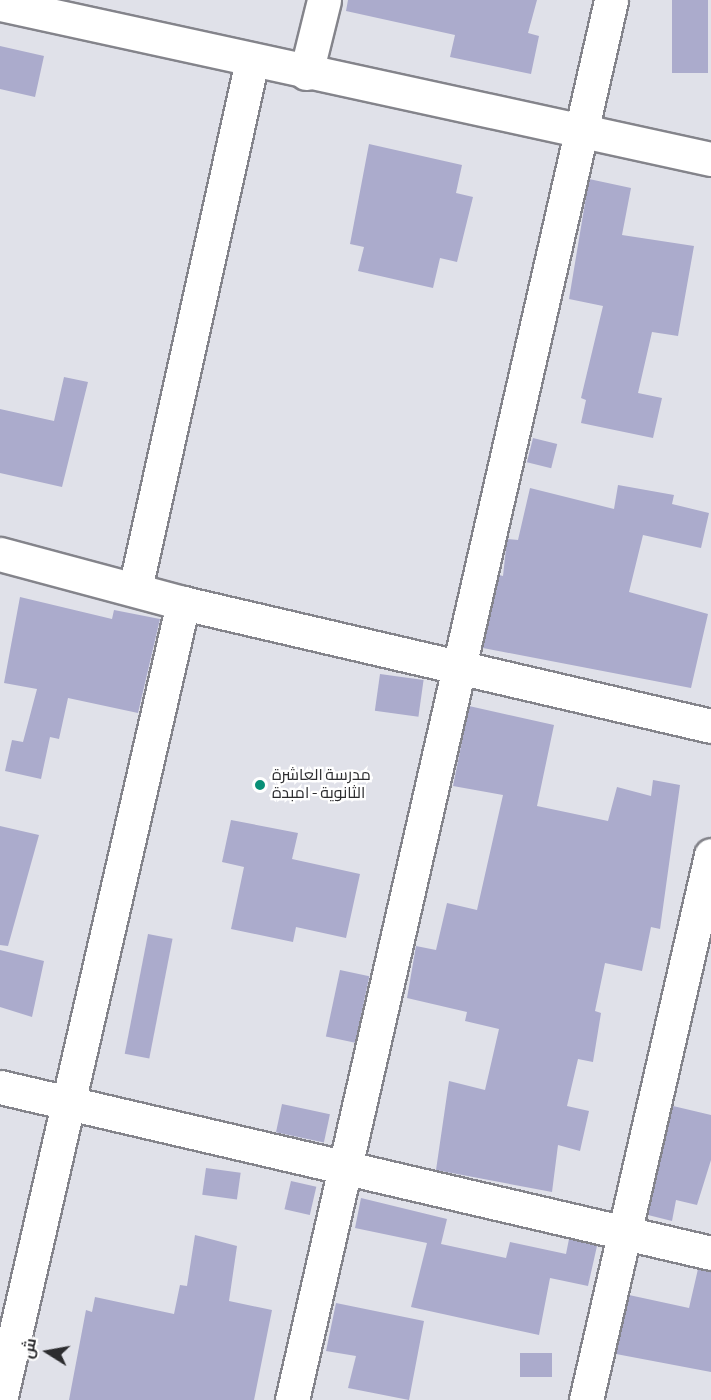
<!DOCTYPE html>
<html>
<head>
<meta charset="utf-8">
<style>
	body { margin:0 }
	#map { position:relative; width:711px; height:1400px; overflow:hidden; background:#e0e1e9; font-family:"Sofia Sans Condensed",Cairo,sans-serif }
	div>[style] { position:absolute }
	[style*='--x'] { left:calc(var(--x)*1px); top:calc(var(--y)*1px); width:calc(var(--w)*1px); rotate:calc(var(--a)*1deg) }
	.building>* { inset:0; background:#ababcc; transform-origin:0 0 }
	.roads { filter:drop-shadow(2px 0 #84848b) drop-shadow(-2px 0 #84848b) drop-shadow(0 2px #84848b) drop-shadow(0 -2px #84848b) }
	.minor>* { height:33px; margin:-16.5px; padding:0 16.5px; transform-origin:16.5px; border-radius:16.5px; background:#fff }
	.dots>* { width:16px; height:16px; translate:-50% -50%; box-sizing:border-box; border:3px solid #fff; border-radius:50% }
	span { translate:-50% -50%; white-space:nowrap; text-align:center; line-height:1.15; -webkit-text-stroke:4.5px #fff; paint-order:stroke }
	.poi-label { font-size:16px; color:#2c2c2f }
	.left { translate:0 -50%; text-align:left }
	.north { position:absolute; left:18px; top:1322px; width:60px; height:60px; -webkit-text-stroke:4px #fff; paint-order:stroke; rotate:281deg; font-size:16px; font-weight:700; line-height:24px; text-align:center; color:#2c2c2f }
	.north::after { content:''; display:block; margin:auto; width:21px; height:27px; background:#2c2c2f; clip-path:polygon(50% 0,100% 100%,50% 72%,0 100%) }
</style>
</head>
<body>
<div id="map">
	<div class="building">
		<i style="clip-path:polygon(348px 0,537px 0,528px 33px,539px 36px,531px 74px,450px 57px,455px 35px,346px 11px)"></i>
		<i style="left:672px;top:0;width:36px;height:73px"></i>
		<i style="clip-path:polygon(0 46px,44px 56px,35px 97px,0 89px)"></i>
		<i style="clip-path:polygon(369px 144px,462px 165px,456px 193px,473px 197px,457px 262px,440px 258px,433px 288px,358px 271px,364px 247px,350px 244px)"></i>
		<i style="clip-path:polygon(589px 179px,631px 188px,622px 235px,694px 246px,678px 336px,652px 332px,638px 393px,662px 398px,653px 438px,581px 423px,586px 400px,581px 398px,603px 306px,569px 299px)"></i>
		<i style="clip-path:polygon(64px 377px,88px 382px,62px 487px,0 473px,0 409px,54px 421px)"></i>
		<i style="left:533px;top:438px;width:25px;height:25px;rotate:14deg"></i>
		<i style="clip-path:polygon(618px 485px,674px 495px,672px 504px,709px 513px,701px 548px,643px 535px,629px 592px,708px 614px,691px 688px,483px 648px,499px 575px,503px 576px,507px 539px,518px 540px,530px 488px,614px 509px)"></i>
		<i style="clip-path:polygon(20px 597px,112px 619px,114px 610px,160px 619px,138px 713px,68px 698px,59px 739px,50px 737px,41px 779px,5px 771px,12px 740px,23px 742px,37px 689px,4px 683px)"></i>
		<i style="left:380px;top:674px;width:44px;height:37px;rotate:8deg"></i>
		<i style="clip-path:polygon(469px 706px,554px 725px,537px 806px,608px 821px,617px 787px,651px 796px,653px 780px,680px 785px,660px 929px,651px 927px,642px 971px,605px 963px,595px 1011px,601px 1013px,593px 1062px,578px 1059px,567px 1106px,589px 1111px,580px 1151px,558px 1145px,552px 1192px,436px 1170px,449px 1081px,485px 1090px,499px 1029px,465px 1021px,467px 1012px,407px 998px,416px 946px,436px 950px,447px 903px,477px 910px,503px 795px,453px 786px)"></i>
		<i style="clip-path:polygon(231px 820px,298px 833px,292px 859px,360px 874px,346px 938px,296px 927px,293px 942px,231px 929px,244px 867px,222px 862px)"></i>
		<i style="clip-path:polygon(0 826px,39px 835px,8px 946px,0 945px)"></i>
		<i style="left:148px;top:934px;width:25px;height:122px;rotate:11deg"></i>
		<i style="clip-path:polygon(0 950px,44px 961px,32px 1017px,0 1007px)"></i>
		<i style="left:340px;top:970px;width:30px;height:68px;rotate:12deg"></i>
		<i style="left:282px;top:1104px;width:49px;height:29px;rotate:12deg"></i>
		<i style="clip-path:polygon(673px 1106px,711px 1115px,711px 1160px,697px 1205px,676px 1200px,672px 1221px,648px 1215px)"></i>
		<i style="left:206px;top:1168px;width:35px;height:27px;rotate:8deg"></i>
		<i style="left:291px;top:1181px;width:26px;height:29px;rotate:13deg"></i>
		<i style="clip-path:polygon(361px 1198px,447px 1219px,441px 1244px,506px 1258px,510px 1242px,566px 1254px,569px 1239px,597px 1246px,588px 1286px,550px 1278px,539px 1335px,411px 1307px,427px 1243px,355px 1228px)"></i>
		<i style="clip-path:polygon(195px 1235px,237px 1246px,229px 1301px,272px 1310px,254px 1400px,69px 1400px,86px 1310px,92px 1312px,95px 1297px,174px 1314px,180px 1285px,187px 1286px)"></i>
		<i style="clip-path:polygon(698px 1269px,711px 1271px,711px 1372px,616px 1354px,629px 1295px,689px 1308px)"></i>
		<i style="clip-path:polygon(336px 1303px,424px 1321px,409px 1400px,348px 1388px,356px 1356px,326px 1351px)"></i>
		<i style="left:520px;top:1353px;width:32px;height:24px"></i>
	</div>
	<div class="roads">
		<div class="minor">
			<i style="--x:0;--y:4;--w:728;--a:12.3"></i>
			<i style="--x:306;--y:73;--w:75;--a:-76.1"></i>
			<i style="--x:0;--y:554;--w:189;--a:15"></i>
			<i style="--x:183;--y:603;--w:542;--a:13.11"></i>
			<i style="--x:135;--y:589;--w:541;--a:-77.51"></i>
			<i style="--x:0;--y:1087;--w:730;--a:13.14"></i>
			<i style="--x:0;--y:1400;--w:818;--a:-77.07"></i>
			<i style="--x:292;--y:1400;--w:1436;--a:-77.16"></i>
			<i style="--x:586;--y:1400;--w:559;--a:-77.08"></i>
		</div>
	</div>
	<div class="dots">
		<i style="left:260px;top:785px;background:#088f77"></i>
	</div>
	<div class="poi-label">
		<span class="left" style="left:272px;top:785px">مدرسة العاشرة<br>الثانوية - امبدة</span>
	</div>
	<div class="north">ش</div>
</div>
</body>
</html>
